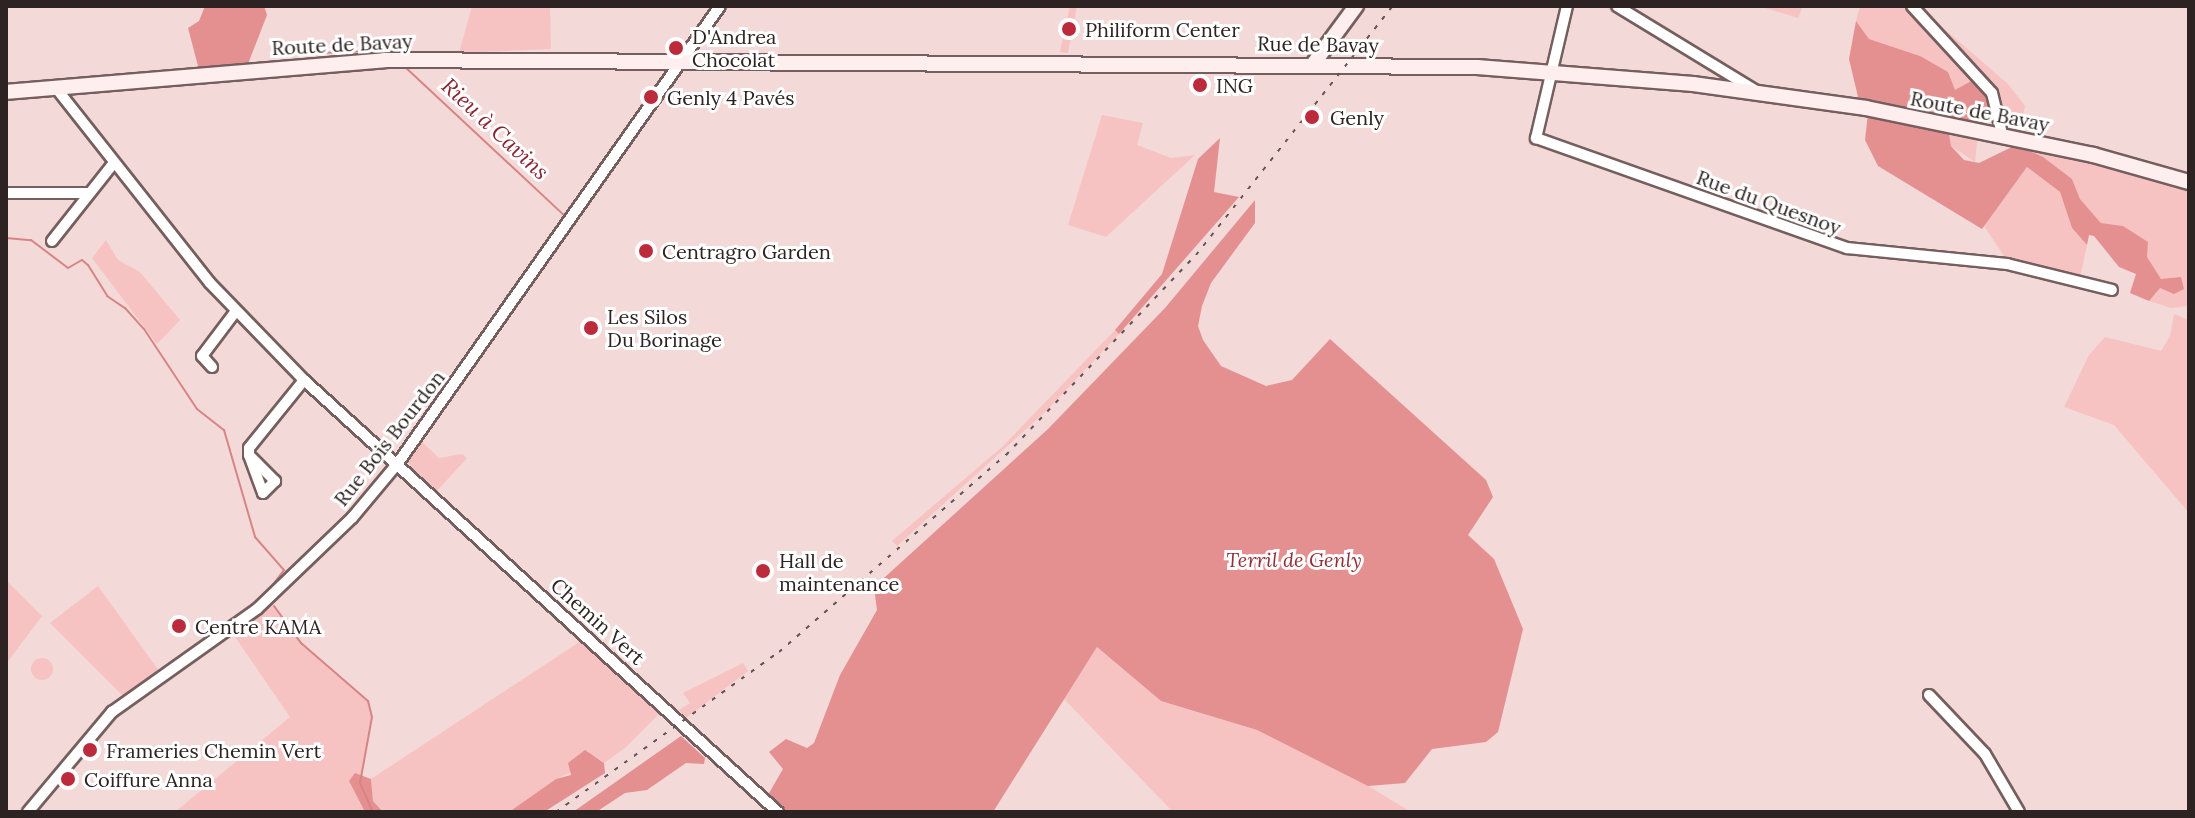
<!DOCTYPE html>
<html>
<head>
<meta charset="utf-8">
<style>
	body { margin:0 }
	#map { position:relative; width:2195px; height:818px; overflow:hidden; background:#f3d9d8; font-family:Lora,serif }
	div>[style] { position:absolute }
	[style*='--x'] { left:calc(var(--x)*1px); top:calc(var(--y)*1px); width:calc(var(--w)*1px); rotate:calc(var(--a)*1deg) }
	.green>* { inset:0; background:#f7c3c2 }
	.round { border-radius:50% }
	.forest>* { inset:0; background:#e59090 }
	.stream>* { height:2px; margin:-1px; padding:0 1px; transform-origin:1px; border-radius:1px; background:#d78484 }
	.roads { filter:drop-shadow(2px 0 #755f5e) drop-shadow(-2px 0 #755f5e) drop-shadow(0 2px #755f5e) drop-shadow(0 -2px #755f5e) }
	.street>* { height:10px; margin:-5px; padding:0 5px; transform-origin:5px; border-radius:5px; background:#fff }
	.secondary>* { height:14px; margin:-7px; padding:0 7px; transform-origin:7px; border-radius:7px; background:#fee }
	.rail>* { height:2px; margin-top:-1px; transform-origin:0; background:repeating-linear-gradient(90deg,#615353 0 4px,transparent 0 12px) }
	.dots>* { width:22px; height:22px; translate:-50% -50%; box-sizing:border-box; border:4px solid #fff; border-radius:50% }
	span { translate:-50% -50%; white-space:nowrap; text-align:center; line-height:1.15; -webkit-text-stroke:6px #fff; paint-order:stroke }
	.poi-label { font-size:20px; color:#2d2323 }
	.left { translate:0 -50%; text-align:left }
	.street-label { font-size:20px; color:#2d2323 }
	.park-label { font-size:20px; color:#932f37; font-style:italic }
	.water-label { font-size:22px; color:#89262f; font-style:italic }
	.frame { position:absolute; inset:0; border:8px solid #2d2323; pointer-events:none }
</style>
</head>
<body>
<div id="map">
	<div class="green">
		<i style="clip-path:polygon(472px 6px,550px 6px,551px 49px,459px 53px)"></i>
		<i style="clip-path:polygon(1070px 6px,1077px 6px,1068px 53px,1060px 52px)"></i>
		<i style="clip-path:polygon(1759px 6px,1803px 6px,1798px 18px)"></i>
		<i style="clip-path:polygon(1860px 6px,1907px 6px,1975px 79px,1955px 91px,1920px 56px,1869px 39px,1856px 21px)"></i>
		<i style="clip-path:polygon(1918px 6px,2008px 84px,2025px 106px,2022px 120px,2011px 124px,1993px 86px)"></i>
		<i style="clip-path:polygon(1102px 115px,1143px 123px,1137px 145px,1171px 158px,1195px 155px,1106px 237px,1068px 225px)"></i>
		<i style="clip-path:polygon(1948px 128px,1978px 134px,1975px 162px,1951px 146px)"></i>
		<i style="clip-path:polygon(2017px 141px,2189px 186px,2189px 306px,2171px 308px,2149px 301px,2161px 279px,2123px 226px,2101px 223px,2080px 199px,2072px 179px)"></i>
		<i style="clip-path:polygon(2027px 167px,2060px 192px,2072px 228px,2087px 245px,2080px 278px,2008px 262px,1984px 226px)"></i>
		<i style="clip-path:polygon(106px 240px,118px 260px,140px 272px,180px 320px,157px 344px,92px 258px)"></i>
		<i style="clip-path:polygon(2174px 314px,2189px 320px,2189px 513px,2114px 425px,2064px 407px,2089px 355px,2105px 337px,2161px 351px,2170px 336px)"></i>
		<i style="clip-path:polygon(1115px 330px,1119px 334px,1045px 412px,897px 546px,892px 541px,1002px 447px)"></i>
		<i style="clip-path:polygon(420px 440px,439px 458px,462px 454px,467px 458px,436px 492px,407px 462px)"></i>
		<i style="clip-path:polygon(6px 580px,42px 616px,6px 664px)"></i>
		<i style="clip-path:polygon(98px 586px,159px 671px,123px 696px,50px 623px)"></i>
		<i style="clip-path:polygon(268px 599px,301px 643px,368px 701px,372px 717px,360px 783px,373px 812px,175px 812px,290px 717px,229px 628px)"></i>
		<i style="clip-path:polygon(587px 637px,666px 707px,625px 748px,604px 763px,600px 759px,556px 779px,509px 812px,383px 812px,373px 801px,371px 779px)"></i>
		<i style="clip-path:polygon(1097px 647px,1161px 701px,1257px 730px,1342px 770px,1411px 812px,1173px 812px,1064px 699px)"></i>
		<i class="round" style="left:31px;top:658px;width:22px;height:22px"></i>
		<i style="clip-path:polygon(743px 663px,748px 671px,686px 718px,679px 710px,690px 703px,683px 693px)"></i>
	</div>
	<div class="forest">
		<i style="clip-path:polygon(205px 6px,264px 6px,267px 15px,246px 69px,204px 73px,198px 66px,188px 28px,199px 21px)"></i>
		<i style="clip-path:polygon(1856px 21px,1869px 39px,1920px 56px,1948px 72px,1955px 90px,1975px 79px,1989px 95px,1995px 119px,1981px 124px,1859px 101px,1849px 59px)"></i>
		<i style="clip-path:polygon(1868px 113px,1948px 128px,1951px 146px,1964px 160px,1979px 163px,2016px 145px,2043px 157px,2072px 179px,2080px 199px,2101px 223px,2123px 226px,2148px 242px,2147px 257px,2161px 279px,2181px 277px,2184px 289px,2174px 294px,2160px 288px,2149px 301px,2130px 293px,2136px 274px,2119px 267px,2094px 236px,2089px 235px,2087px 245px,2072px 228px,2060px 192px,2027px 167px,1982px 229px,1878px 166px,1865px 140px)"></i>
		<i style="clip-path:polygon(1220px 138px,1214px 192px,1239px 197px,1119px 334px,1115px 330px,1162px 274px,1198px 159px)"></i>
		<i style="clip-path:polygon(1255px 200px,1255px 223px,1211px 283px,1202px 306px,1198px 326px,1203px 340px,1221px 366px,1266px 386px,1292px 380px,1330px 339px,1486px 480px,1493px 497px,1468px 535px,1494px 559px,1523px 629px,1498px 732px,1486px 742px,1432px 749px,1405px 783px,1368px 786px,1257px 730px,1161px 701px,1097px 647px,993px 812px,778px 812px,765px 800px,783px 769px,769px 752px,786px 739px,807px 748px,814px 743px,840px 675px,877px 610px,874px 587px,1048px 429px,1165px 308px)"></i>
		<i style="clip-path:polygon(681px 736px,705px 758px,704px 764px,686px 763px,647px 790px,625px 793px,596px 812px,573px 812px)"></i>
		<i style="clip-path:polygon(585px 750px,604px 763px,605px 773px,544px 812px,509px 812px,556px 779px,571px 775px,568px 763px)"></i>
		<i style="clip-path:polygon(355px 773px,371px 779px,373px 801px,383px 812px,365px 812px,349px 781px)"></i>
	</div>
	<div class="stream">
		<i style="--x:306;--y:46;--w:14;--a:30"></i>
		<i style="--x:318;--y:53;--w:85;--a:-2"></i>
		<i style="--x:404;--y:66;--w:219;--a:43"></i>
		<i style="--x:6;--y:238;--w:25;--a:5"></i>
		<i style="--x:31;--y:240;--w:46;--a:37.1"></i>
		<i style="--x:68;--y:268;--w:16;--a:-30"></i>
		<i style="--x:82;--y:260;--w:8;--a:40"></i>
		<i style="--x:88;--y:265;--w:36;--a:58"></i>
		<i style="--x:107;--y:296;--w:22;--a:34"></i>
		<i style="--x:125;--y:308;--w:28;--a:48"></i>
		<i style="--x:144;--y:329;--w:96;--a:56.5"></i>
		<i style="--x:197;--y:409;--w:34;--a:38"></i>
		<i style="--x:224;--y:430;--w:111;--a:73.8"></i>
		<i style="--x:255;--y:537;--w:44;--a:48.7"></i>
		<i style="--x:284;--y:570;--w:30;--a:127"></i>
		<i style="--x:274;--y:606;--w:46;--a:53.9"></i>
		<i style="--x:301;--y:643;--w:89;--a:40.9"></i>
		<i style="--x:368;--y:701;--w:16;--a:76"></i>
		<i style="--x:372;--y:717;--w:67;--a:100.3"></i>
		<i style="--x:360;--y:783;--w:32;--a:66"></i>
	</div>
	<div class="roads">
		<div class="street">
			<i style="--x:1567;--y:6;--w:136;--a:103.2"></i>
			<i style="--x:1536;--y:138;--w:330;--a:19.5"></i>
			<i style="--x:1847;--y:248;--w:161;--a:5.7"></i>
			<i style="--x:2007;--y:264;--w:108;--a:13.9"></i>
			<i style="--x:1617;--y:6;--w:165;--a:31.4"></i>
			<i style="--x:1912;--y:6;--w:118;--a:47.4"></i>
			<i style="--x:1992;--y:93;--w:42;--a:76.3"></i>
			<i style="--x:56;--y:88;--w:248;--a:51.7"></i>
			<i style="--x:210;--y:283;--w:135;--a:45.9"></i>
			<i style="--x:304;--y:380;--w:641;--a:42.35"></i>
			<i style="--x:6;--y:193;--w:82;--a:0"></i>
			<i style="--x:52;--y:241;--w:98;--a:-51.6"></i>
			<i style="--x:212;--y:367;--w:15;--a:-132"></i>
			<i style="--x:202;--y:356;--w:56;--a:-52.9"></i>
			<i style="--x:249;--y:455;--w:37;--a:45"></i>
			<i style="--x:275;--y:481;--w:17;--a:135"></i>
			<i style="--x:263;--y:493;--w:40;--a:-110.2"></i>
			<i style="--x:249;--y:455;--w:7;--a:-90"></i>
			<i style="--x:249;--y:448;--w:87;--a:-51"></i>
			<i style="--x:1929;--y:695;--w:81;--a:46.5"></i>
			<i style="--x:1985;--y:754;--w:67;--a:59.6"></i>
			<i style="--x:28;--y:812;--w:131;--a:-50"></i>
			<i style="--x:112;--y:712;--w:178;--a:-35.4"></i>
			<i style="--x:257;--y:609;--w:132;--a:-43.8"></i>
			<i style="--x:352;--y:518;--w:72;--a:-50.1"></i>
			<i style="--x:398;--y:463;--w:559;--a:-54.83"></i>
		</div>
		<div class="secondary">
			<i style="--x:1314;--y:63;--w:71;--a:-53.6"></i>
			<i style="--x:6;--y:92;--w:379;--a:-4.8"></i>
			<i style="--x:384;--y:60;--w:1093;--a:0.37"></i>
			<i style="--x:1477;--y:67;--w:217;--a:4.5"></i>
			<i style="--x:1693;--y:84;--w:175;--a:7.9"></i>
			<i style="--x:1866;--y:108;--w:232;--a:11.7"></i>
			<i style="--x:2093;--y:155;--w:100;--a:15.7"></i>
		</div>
	</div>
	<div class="rail">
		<i style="--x:556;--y:812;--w:274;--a:-35.7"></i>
		<i style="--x:779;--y:652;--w:301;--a:-41"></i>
		<i style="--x:1006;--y:455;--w:276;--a:-46.5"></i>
		<i style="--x:1196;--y:255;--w:318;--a:-51.7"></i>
	</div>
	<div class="dots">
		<i style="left:1069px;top:29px;background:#bb2b3c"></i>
		<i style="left:676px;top:48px;background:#bb2b3c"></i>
		<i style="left:1200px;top:85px;background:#bb2b3c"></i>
		<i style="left:651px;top:97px;background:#bb2b3c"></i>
		<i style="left:1312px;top:117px;background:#bb2b3c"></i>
		<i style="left:646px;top:251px;background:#bb2b3c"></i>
		<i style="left:591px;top:328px;background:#bb2b3c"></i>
		<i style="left:763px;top:571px;background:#bb2b3c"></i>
		<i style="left:179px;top:626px;background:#bb2b3c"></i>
		<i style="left:90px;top:750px;background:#bb2b3c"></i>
		<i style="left:68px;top:779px;background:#bb2b3c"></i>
	</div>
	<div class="poi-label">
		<span class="left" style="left:1085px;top:29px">Philiform Center</span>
		<span class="left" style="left:692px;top:48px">D'Andrea<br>Chocolat</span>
		<span class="left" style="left:1216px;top:85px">ING</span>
		<span class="left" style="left:667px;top:97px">Genly 4 Pavés</span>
		<span class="left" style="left:1330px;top:117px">Genly</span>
		<span class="left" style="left:662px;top:251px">Centragro Garden</span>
		<span class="left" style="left:607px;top:328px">Les Silos<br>Du Borinage</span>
		<span class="left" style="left:779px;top:572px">Hall de<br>maintenance</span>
		<span class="left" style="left:195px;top:626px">Centre KAMA</span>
		<span class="left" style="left:106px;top:750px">Frameries Chemin Vert</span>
		<span class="left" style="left:84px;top:779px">Coiffure Anna</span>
	</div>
	<div class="street-label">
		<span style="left:342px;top:44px;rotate:-3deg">Route de Bavay</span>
		<span style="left:1318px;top:44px;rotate:1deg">Rue de Bavay</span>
		<span style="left:1980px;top:111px;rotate:11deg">Route de Bavay</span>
		<span style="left:1769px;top:202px;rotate:20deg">Rue du Quesnoy</span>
		<span style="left:389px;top:438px;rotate:-52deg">Rue Bois Bourdon</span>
		<span style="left:598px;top:621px;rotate:42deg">Chemin Vert</span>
	</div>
	<div class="park-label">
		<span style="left:1294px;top:559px">Terril de Genly</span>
	</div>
	<div class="water-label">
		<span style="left:495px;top:129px;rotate:43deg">Rieu à Cavins</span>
	</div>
	<div class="frame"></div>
</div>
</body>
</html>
